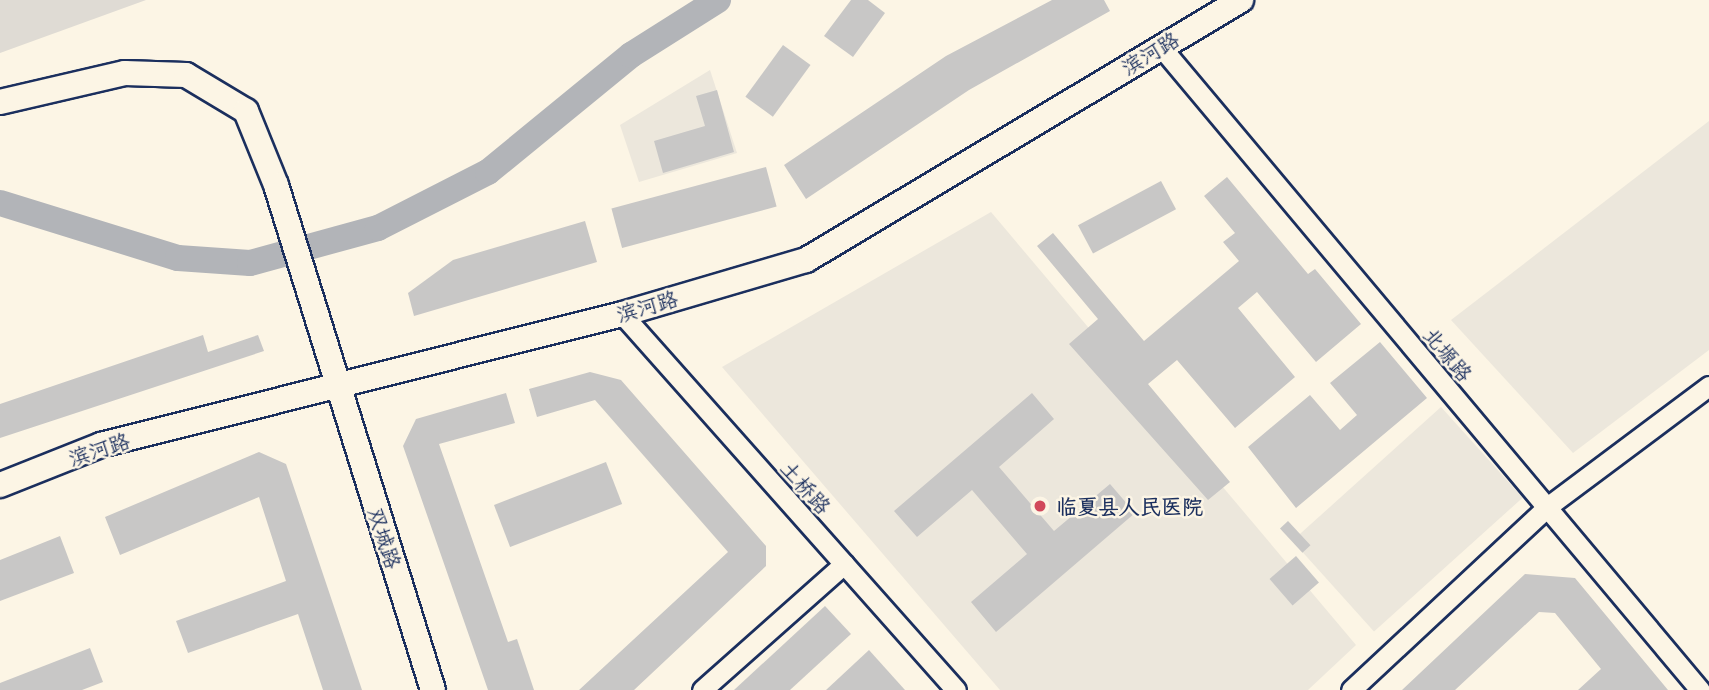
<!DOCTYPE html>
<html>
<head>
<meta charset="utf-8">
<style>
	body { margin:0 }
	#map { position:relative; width:1709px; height:690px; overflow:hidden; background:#fcf5e5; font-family:Mali,"LXGW WenKai TC",sans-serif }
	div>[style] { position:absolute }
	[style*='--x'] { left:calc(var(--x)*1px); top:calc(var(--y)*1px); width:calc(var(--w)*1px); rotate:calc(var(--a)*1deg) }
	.built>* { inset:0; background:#ece7dc; transform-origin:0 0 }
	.green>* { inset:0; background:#dfdbd4 }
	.river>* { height:26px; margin:-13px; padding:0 13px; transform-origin:13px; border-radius:13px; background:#b2b4b8 }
	.building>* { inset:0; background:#c8c7c6; transform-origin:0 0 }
	.roads { filter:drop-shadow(2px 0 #1b2f5e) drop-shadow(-2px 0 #1b2f5e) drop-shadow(0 2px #1b2f5e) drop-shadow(0 -2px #1b2f5e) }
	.minor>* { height:19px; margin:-9.5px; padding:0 9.5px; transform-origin:9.5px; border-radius:9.5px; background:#fcf5e5 }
	.major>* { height:24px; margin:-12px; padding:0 12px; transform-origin:12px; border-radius:12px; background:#fcf5e5 }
	.dots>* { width:19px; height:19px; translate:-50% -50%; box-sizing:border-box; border:4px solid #fcf5e5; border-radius:50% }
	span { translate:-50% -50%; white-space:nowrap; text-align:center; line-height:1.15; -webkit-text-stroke:5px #fcf5e5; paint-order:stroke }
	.street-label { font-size:21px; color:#1b2f5e }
	.poi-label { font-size:21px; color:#1b2f5e; font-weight:700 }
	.left { translate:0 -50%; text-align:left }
</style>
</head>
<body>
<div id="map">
	<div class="built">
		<i style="clip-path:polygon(710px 70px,737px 153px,639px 182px,620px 125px)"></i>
		<i style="clip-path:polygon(1709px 121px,1709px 350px,1573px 453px,1451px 320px)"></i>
		<i style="clip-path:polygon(991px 212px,1356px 645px,1308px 690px,1000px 690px,722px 367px)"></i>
		<i style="left:1441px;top:407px;width:122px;height:200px;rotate:48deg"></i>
	</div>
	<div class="green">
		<i style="clip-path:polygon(0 0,146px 0,0 53px)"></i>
	</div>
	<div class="river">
		<i style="--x:0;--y:203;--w:186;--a:17.2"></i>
		<i style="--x:178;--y:258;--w:72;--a:4"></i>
		<i style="--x:250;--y:263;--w:133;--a:-15.3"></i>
		<i style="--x:378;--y:228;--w:123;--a:-27"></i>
		<i style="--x:488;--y:172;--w:185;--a:-39.3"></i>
		<i style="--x:631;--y:55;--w:103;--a:-32.3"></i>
	</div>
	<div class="building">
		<i style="clip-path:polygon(851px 0,868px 0,885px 13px,853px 57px,824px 36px)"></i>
		<i style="clip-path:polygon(1052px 0,1104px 0,1110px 11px,969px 90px,806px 199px,784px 165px,946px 56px)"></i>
		<i style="left:783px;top:45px;width:34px;height:64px;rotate:36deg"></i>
		<i style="clip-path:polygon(717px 90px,734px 152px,663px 173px,654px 141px,705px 126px,696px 96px)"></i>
		<i style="left:766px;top:167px;width:41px;height:160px;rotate:75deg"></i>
		<i style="clip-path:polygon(1227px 177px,1308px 274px,1315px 269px,1361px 324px,1316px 362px,1257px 292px,1238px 308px,1295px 377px,1235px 428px,1177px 360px,1148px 384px,1230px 482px,1208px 500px,1069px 344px,1098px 319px,1037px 246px,1053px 233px,1144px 341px,1239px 261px,1223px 242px,1235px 233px,1204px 196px)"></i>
		<i style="left:1161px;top:181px;width:32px;height:94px;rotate:62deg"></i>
		<i style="clip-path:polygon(585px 221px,597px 262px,414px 316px,408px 293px,453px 260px)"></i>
		<i style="clip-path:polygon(203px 335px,208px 352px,258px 335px,264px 351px,0 438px,0 404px)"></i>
		<i style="clip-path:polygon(1380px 342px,1427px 398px,1296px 508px,1248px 447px,1310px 395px,1340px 430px,1357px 415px,1330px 383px)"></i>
		<i style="clip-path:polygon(590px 372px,621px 380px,766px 546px,766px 566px,634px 690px,579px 690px,728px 552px,595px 400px,537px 417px,529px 389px)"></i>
		<i style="clip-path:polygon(506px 393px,515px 423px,439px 444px,508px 642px,517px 639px,534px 690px,488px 690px,403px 446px,416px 419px)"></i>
		<i style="clip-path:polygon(1032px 393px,1054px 419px,999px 467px,1054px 531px,1110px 484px,1135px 513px,996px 632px,971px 602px,1027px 554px,972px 490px,917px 537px,894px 511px)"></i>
		<i style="clip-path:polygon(259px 452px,286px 464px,362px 690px,323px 690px,298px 614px,188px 653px,176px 621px,286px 581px,259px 497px,120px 555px,105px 517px)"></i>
		<i style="left:606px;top:462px;width:45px;height:120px;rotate:69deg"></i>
		<i style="left:1288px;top:521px;width:33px;height:11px;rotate:47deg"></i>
		<i style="clip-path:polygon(60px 536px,74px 573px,0 601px,0 560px)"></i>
		<i style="left:1296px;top:556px;width:35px;height:35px;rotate:49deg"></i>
		<i style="clip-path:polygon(1525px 574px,1575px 578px,1668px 690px,1578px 690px,1601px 669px,1555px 613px,1539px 612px,1455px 690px,1402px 690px)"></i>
		<i style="clip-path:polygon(825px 606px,851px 634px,790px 690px,734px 690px)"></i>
		<i style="clip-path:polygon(90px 648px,103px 682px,82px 690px,0 690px,0 683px)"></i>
		<i style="clip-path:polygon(869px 650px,905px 690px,826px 690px)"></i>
	</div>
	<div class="roads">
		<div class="minor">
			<i style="--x:1161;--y:47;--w:839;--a:50.03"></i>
			<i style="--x:622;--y:314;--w:503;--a:48.39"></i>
			<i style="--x:702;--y:690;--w:190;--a:-41.6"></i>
			<i style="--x:1351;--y:690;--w:268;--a:-43"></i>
			<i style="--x:1547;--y:507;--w:202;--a:-36.8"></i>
		</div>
		<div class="major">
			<i style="--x:0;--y:102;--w:128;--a:-13.1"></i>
			<i style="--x:125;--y:73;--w:61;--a:1.9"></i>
			<i style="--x:186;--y:75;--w:70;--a:31"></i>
			<i style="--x:246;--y:111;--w:80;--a:67.9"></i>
			<i style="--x:276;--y:185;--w:529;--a:72.73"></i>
			<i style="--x:0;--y:485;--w:109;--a:-21.6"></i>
			<i style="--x:101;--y:445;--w:537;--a:-14.11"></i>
			<i style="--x:622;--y:314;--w:192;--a:-16.4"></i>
			<i style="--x:806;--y:260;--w:507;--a:-30.87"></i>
		</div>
	</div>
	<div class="dots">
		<i style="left:1040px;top:506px;background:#d1495b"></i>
	</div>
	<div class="street-label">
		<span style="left:1150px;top:53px;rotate:-31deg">滨河路</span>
		<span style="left:647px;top:306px;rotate:-16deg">滨河路</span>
		<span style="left:1448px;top:354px;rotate:50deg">北塬路</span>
		<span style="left:99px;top:449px;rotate:-18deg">滨河路</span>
		<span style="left:806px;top:487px;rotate:48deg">土桥路</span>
		<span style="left:385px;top:538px;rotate:72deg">双城路</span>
	</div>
	<div class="poi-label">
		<span class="left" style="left:1056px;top:506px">临夏县人民医院</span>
	</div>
</div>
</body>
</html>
